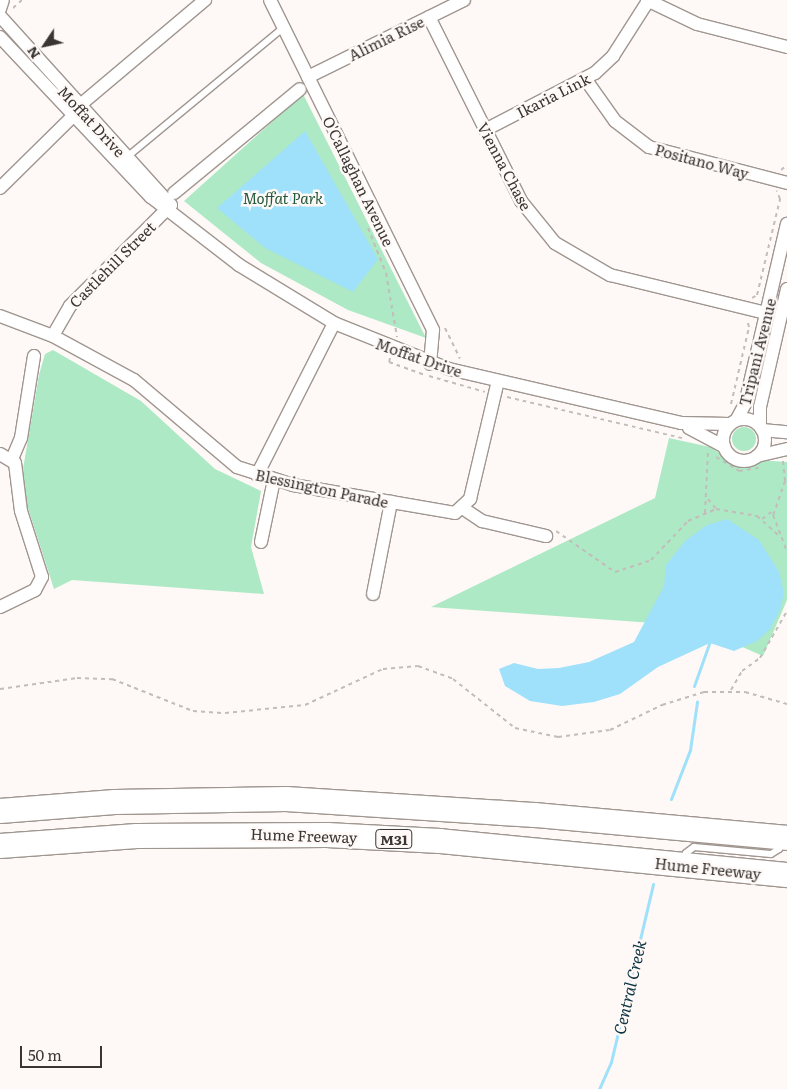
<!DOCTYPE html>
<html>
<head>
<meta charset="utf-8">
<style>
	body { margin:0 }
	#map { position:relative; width:787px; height:1089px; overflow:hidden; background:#fef9f7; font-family:Literata,serif }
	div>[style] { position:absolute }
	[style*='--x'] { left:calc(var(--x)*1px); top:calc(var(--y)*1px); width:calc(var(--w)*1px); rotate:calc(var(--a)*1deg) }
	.green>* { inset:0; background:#ade9c4 }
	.round { border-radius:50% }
	.water>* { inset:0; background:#9fe0fb }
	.stream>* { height:3px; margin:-1.5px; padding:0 1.5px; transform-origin:1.5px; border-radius:1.5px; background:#9fe0fb }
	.path>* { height:2px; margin-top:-1px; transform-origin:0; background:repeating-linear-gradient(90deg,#c2bdbb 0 4px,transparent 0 8px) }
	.roads { filter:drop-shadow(1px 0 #a09690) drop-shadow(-1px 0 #a09690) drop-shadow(0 1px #a09690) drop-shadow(0 -1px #a09690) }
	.lane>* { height:6px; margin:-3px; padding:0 3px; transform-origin:3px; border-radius:3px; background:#fff }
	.street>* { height:12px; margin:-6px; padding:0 6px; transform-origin:6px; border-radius:6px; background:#fff }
	.street>.ring { margin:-6px; padding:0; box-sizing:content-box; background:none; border:12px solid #fff; border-radius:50% }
	.highway>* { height:24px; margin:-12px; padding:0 12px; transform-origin:12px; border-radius:12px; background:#fff }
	span { translate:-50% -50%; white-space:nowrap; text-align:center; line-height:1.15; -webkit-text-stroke:5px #fef9f7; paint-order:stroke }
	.shield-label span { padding:1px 4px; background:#fef9f7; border:1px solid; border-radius:4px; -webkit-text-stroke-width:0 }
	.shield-label { font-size:14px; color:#393532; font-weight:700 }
	.street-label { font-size:15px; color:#393532 }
	.park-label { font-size:15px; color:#22583b; font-style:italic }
	.water-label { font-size:16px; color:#0c3341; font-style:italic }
	.north { position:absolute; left:20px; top:20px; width:50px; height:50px; -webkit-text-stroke:4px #fef9f7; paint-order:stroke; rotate:236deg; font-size:14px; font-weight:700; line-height:20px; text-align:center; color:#393532 }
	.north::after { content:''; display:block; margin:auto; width:18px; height:22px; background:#393532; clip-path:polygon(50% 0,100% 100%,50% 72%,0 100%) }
	.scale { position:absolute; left:20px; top:1046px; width:82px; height:22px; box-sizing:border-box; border:2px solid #393532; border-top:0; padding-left:6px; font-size:15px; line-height:18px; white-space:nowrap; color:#393532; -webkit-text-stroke:4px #fef9f7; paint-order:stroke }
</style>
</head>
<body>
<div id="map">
	<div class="green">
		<i style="clip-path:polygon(303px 94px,426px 338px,348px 310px,261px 263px,184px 201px)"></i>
		<i style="clip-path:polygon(53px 350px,141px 401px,215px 469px,261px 491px,251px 547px,264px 594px,72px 580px,54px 589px,26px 502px,23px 469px,39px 375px,45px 354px)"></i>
		<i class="round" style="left:732px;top:427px;width:24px;height:24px"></i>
		<i style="clip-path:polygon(669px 438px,710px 447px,737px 465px,759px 460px,787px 462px,787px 600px,763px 656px,694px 626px,431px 607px,655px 498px)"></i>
	</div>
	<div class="water">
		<i style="clip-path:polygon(305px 131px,378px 259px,353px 292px,265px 248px,217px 208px)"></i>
		<i style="clip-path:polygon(727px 519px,759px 540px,779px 572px,784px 593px,780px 610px,770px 629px,757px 641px,734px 651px,710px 643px,658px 667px,620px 694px,594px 702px,562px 706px,530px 701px,505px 686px,499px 669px,514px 663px,538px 669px,559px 668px,589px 662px,634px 642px,664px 586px,666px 565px,686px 540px,707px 525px)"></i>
	</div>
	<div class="stream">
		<i style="--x:694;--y:686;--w:48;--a:-70.4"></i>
		<i style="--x:671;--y:799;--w:53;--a:-68.8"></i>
		<i style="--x:690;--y:750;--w:49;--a:-81.7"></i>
		<i style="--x:599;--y:1089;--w:30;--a:-66"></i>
		<i style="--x:611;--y:1062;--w:183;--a:-76.7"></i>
	</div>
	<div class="path">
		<i style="--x:13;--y:8;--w:12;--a:-42"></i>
		<i style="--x:781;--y:170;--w:8;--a:-40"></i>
		<i style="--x:368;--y:228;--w:48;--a:68.2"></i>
		<i style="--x:386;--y:273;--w:65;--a:80.2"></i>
		<i style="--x:752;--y:298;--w:6;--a:-31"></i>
		<i style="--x:757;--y:295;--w:99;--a:-76.5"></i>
		<i style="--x:780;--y:199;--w:9;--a:-111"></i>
		<i style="--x:445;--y:328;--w:34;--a:64"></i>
		<i style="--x:390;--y:358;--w:4;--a:104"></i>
		<i style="--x:389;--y:362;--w:38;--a:20"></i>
		<i style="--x:429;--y:376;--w:58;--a:15.9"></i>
		<i style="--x:507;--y:397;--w:180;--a:13.2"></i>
		<i style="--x:731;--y:404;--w:79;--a:-76.8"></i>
		<i style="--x:749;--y:327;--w:8;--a:-104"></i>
		<i style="--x:716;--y:457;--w:27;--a:31"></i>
		<i style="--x:739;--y:471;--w:20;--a:-9"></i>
		<i style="--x:783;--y:461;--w:20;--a:84"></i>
		<i style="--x:785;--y:481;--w:36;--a:109"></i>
		<i style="--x:773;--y:515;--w:39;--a:69"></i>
		<i style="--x:708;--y:499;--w:13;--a:51"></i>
		<i style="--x:705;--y:513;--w:62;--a:-87.2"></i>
		<i style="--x:762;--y:519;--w:15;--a:-37"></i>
		<i style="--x:556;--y:531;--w:72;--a:34.8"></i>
		<i style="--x:615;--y:572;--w:38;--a:-18"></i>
		<i style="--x:651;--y:560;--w:54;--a:-46.5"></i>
		<i style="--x:688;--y:521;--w:30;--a:-23"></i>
		<i style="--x:716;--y:509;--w:42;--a:9.7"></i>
		<i style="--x:757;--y:516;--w:30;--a:42"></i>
		<i style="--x:0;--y:689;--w:78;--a:-8.1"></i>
		<i style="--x:77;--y:678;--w:35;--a:2"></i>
		<i style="--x:112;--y:679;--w:87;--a:21.6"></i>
		<i style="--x:193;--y:711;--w:32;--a:4"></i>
		<i style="--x:225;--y:713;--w:80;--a:-5.7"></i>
		<i style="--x:305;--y:705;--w:86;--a:-24.8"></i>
		<i style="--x:383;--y:669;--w:35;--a:-5"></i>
		<i style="--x:418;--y:666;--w:37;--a:20"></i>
		<i style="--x:453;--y:679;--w:79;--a:38.3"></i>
		<i style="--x:515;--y:728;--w:44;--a:11.8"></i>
		<i style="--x:558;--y:737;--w:52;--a:-7.7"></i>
		<i style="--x:610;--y:730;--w:58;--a:-25.7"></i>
		<i style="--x:662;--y:705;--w:44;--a:-17.2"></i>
		<i style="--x:704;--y:692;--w:41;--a:0"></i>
		<i style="--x:745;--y:692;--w:44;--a:15.9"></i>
		<i style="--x:731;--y:690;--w:22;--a:-60"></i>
		<i style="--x:742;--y:671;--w:22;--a:-36"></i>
		<i style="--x:760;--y:658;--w:54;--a:-60.1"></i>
	</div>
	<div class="roads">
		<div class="lane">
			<i style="--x:127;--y:157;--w:204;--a:-39.6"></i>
			<i style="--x:684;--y:862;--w:9;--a:-77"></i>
			<i style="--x:686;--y:853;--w:10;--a:-37"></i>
			<i style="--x:694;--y:847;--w:77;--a:5.2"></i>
			<i style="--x:771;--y:854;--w:9;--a:-32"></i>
			<i style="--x:779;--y:849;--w:8;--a:-76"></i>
		</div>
		<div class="street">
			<i style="--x:270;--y:0;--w:368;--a:63.7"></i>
			<i style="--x:433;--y:330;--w:34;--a:95"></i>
			<i style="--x:647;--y:0;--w:55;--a:25.6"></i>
			<i style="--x:697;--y:24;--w:93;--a:14.3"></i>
			<i style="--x:0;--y:9;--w:9;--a:-72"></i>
			<i style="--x:0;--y:16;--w:255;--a:47.9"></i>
			<i style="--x:429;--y:17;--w:206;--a:63.4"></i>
			<i style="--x:521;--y:201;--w:54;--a:51"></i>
			<i style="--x:555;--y:243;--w:64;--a:30.2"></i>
			<i style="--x:610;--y:275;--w:161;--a:13.7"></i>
			<i style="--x:0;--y:37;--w:220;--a:46.7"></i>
			<i style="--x:151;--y:197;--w:111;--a:37.7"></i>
			<i style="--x:239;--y:265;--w:111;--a:31.4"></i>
			<i style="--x:334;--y:323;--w:124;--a:21.8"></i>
			<i style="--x:449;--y:369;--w:238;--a:13.1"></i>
			<i style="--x:681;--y:423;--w:48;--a:1.2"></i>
			<i style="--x:308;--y:77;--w:174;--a:-26.3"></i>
			<i style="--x:586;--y:80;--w:50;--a:54.7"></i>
			<i style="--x:615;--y:121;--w:43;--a:37.4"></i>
			<i style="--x:649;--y:147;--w:143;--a:14.6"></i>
			<i style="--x:79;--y:106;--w:165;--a:-40.1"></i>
			<i style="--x:485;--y:130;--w:124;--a:-27.4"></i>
			<i style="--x:595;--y:73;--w:25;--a:-43"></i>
			<i style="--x:613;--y:56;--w:65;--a:-57.5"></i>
			<i style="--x:0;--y:188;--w:103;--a:-44.6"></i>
			<i style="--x:174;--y:193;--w:163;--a:-39.5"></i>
			<i style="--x:171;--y:205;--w:143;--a:135"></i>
			<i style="--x:70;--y:306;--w:34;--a:120"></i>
			<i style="--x:53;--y:336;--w:92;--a:28.5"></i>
			<i style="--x:134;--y:380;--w:135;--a:40.2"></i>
			<i style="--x:237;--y:467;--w:59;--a:17.8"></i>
			<i style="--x:293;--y:485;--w:164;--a:9.8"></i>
			<i style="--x:455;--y:513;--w:21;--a:-43"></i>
			<i style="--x:470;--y:499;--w:121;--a:-76.7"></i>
			<i style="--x:0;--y:316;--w:57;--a:20.7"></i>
			<i class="ring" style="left:723px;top:419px;width:30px;height:30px"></i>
			<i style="--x:737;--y:419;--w:17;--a:-62"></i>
			<i style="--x:745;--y:404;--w:185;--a:-76.9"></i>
			<i style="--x:760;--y:426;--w:19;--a:-90"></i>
			<i style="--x:760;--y:407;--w:121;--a:-77.1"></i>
			<i style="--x:689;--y:428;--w:40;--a:28"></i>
			<i style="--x:762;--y:430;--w:25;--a:5"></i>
			<i style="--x:0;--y:454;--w:17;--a:31"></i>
			<i style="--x:15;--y:463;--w:48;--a:82.9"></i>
			<i style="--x:21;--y:511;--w:69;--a:72.3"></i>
			<i style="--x:42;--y:577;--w:15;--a:118"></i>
			<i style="--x:35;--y:590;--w:39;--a:154"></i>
			<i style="--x:757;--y:456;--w:31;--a:-13"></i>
			<i style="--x:12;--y:459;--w:23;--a:-67"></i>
			<i style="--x:21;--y:438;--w:83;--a:-81"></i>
			<i style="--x:257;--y:475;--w:170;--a:-63.1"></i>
			<i style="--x:464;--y:509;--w:22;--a:34"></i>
			<i style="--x:482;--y:521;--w:66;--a:13.2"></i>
			<i style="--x:261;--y:542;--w:63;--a:-78.2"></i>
			<i style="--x:373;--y:594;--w:94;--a:-78.9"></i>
		</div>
		<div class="highway">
			<i style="--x:0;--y:811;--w:115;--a:-4.5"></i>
			<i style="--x:115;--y:802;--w:171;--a:-1"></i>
			<i style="--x:286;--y:799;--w:250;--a:3.7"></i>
			<i style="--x:535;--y:815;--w:253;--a:5.2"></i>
			<i style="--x:0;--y:846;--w:137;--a:-4.2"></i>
			<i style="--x:137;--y:836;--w:190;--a:-0.3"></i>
			<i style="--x:327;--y:835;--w:113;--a:3"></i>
			<i style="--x:440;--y:841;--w:349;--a:5.6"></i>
		</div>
	</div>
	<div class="shield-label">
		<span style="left:394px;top:839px">M31</span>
	</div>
	<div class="street-label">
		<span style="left:386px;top:38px;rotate:-26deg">Alimia Rise</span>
		<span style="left:553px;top:95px;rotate:-27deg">Ikaria Link</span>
		<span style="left:92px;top:121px;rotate:47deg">Moffat Drive</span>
		<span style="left:702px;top:161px;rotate:15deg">Positano Way</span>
		<span style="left:505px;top:166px;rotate:62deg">Vienna Chase</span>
		<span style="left:359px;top:181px;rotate:64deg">O'Callaghan Avenue</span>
		<span style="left:112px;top:264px;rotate:-45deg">Castlehill Street</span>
		<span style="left:757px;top:352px;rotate:-76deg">Tripani Avenue</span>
		<span style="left:419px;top:357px;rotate:19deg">Moffat Drive</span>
		<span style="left:322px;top:488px;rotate:12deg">Blessington Parade</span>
		<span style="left:304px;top:835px;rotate:2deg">Hume Freeway</span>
		<span style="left:708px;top:868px;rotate:6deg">Hume Freeway</span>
	</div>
	<div class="park-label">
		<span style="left:283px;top:198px">Moffat Park</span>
	</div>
	<div class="water-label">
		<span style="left:629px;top:987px;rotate:-77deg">Central Creek</span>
	</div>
	<div class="north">N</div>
	<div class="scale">50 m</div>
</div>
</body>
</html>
